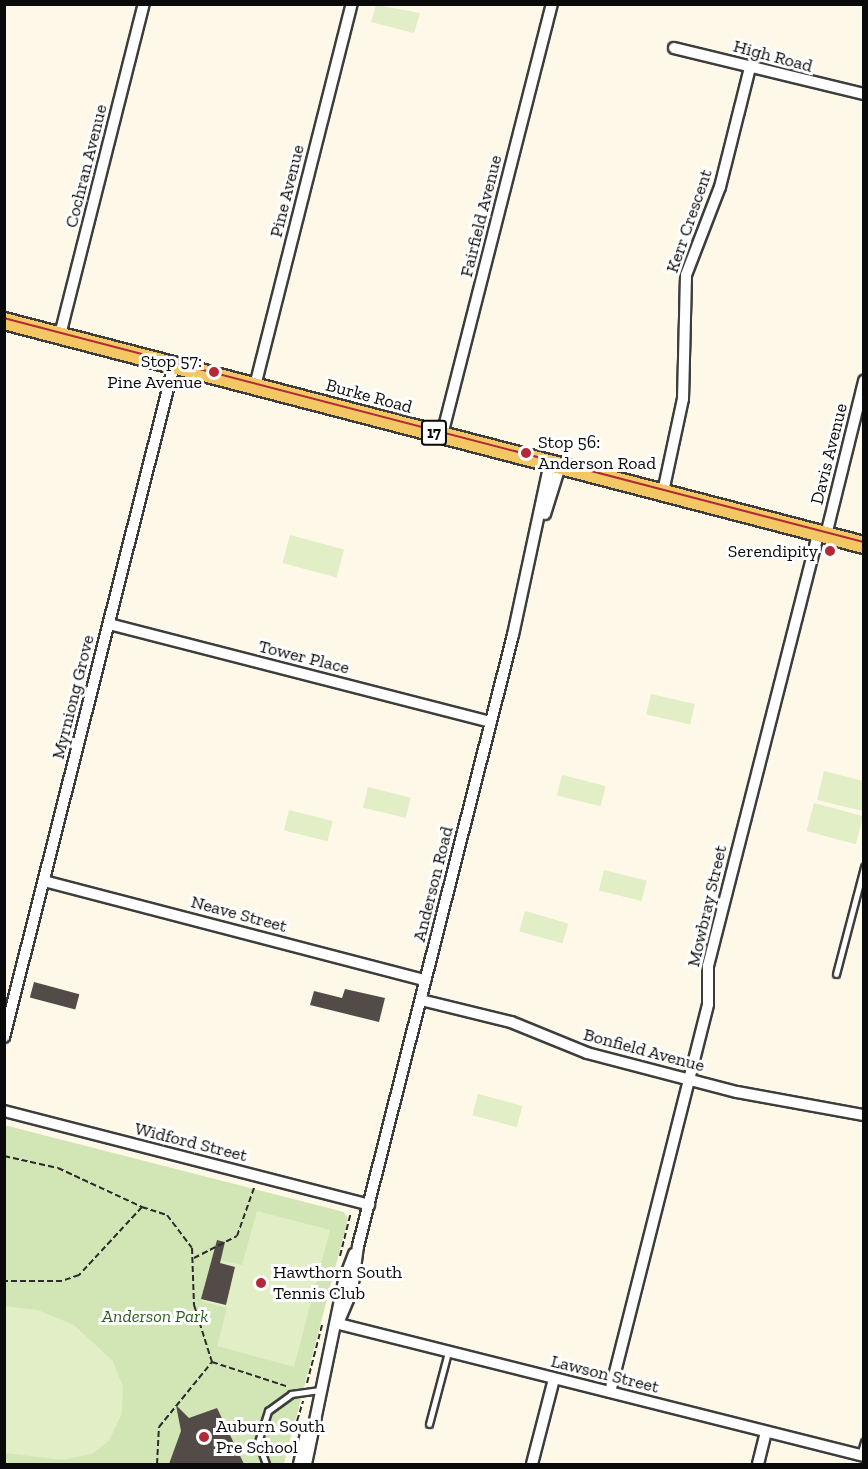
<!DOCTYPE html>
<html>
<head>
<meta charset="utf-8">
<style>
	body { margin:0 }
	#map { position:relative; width:868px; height:1469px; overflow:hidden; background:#fef8e8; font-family:"Zilla Slab",serif }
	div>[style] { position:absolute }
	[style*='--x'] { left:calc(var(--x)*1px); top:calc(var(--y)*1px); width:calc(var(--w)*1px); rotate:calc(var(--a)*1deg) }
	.green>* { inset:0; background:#d1e6b4 }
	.pitch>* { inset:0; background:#e2eec5; transform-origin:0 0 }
	.building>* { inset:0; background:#524b47; transform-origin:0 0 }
	.path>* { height:2px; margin-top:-1px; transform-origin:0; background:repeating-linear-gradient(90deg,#2c2c2c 0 6px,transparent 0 9px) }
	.roads { filter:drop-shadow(2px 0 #3d3d3d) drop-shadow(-2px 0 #3d3d3d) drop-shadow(0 2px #3d3d3d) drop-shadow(0 -2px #3d3d3d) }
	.lane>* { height:5px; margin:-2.5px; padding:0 2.5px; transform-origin:2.5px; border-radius:2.5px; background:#fff }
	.street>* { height:10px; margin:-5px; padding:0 5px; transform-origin:5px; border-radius:5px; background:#fff }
	.primary>* { height:16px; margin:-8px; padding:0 8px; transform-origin:8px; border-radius:8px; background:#f3c763 }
	.tram>* { height:1.5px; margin:-0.75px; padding:0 0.75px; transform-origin:0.75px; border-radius:0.75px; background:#b32938 }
	.dots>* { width:16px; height:16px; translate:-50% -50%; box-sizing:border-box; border:3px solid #fff; border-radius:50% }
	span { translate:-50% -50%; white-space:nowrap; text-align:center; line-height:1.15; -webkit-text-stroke:6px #fff; paint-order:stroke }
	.shield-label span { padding:2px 4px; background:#fff; border:2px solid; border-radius:4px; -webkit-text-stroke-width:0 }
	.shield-label { font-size:16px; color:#0a0a0a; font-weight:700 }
	.street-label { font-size:18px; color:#0a0a0a }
	.poi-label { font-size:18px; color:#0a0a0a }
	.right { translate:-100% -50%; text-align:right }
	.left { translate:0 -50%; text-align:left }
	.park-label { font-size:18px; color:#2f5e1e; font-style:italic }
	.frame { position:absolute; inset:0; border:6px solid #0a0a0a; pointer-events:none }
</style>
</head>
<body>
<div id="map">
	<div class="green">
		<i style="clip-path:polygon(4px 1125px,344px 1212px,348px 1219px,284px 1464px,5px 1464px)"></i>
	</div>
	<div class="pitch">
		<i style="clip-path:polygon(376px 5px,420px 13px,414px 33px,371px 22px)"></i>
		<i style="left:290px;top:535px;width:56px;height:29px;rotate:15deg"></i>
		<i style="left:651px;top:694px;width:45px;height:21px;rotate:13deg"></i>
		<i style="clip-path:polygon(824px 771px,863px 781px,863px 811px,817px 800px)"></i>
		<i style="left:562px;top:775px;width:45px;height:21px;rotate:14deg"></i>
		<i style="left:368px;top:787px;width:44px;height:21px;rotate:14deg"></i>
		<i style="left:814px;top:803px;width:51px;height:29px;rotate:15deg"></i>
		<i style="left:289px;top:810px;width:45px;height:21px;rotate:14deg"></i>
		<i style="left:604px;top:870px;width:44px;height:21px;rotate:14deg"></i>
		<i style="left:525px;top:911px;width:45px;height:21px;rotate:16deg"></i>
		<i style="left:478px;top:1094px;width:46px;height:22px;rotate:15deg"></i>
		<i style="clip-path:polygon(257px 1211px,330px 1230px,294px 1367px,217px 1346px,227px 1308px,201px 1301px,212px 1258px,242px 1265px)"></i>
		<i style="clip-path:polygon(5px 1306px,38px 1310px,74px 1325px,113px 1361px,123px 1387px,122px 1413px,109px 1441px,92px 1454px,62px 1460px,5px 1453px)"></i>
	</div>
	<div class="building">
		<i style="left:34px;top:982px;width:47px;height:16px;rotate:15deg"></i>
		<i style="clip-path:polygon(345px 989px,385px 998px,379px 1022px,310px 1005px,314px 991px,342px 998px)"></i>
		<i style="clip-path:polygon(217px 1240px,225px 1242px,220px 1263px,235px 1267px,226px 1305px,201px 1299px)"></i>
		<i style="clip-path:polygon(176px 1405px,189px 1418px,217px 1408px,244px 1464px,169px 1464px,181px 1431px)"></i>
	</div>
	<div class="path">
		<i style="--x:4;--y:1156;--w:55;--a:12.5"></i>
		<i style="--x:58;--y:1168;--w:93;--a:24.9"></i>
		<i style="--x:142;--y:1207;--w:93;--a:132.8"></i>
		<i style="--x:79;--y:1275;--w:18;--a:161"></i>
		<i style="--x:62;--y:1281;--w:58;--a:180"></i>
		<i style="--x:142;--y:1207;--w:26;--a:18"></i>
		<i style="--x:167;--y:1215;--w:41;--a:52.9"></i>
		<i style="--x:192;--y:1248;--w:57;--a:88"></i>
		<i style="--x:194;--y:1305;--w:60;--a:72.5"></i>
		<i style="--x:212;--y:1362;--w:78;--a:18"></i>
		<i style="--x:340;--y:1256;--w:45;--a:-76"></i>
		<i style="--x:194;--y:1258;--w:48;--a:-27.1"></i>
		<i style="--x:237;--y:1236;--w:51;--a:-70.5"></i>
		<i style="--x:307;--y:1383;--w:60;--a:-75.5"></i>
		<i style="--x:297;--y:1421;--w:21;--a:-73"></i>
		<i style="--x:157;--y:1464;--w:37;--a:-87"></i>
		<i style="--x:159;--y:1427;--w:84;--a:-50.8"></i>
	</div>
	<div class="roads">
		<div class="lane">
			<i style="--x:836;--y:974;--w:111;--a:-75.3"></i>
			<i style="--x:429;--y:1424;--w:74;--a:-75.2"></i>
			<i style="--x:860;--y:1455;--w:14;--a:-73"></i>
			<i style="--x:266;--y:1464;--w:23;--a:-110"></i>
			<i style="--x:258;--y:1442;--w:33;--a:-72"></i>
			<i style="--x:268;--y:1411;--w:29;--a:-36"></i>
			<i style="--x:291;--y:1394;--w:29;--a:-8"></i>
		</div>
		<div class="street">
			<i style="--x:674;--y:48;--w:195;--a:13.6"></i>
			<i style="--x:60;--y:335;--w:341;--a:-75.8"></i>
			<i style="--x:255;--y:386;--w:394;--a:-75.8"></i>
			<i style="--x:442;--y:435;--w:445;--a:-75.7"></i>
			<i style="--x:663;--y:492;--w:95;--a:-77.9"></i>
			<i style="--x:683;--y:399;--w:124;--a:-88.6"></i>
			<i style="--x:686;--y:275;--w:94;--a:-68.9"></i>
			<i style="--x:720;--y:187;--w:123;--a:-75.9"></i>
			<i style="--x:545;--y:514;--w:50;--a:-72.6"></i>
			<i style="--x:826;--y:535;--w:159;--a:-76.1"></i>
			<i style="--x:109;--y:624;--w:394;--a:14.4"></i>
			<i style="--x:44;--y:881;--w:394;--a:14.6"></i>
			<i style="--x:421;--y:1000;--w:93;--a:13.7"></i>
			<i style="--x:511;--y:1022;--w:82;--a:22.2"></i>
			<i style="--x:587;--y:1053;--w:155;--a:14.6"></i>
			<i style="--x:737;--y:1092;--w:129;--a:10.3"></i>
			<i style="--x:4;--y:1037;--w:693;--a:-75.8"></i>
			<i style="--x:4;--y:1111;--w:377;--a:14.4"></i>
			<i style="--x:339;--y:1321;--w:33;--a:-67"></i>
			<i style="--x:352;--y:1291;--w:45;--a:-82.4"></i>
			<i style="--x:358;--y:1246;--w:630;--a:-75.77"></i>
			<i style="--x:513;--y:635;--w:176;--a:-77.9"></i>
			<i style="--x:339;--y:1324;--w:541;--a:14.11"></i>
			<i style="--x:610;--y:1392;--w:400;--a:-75.8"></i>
			<i style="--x:708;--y:1004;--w:38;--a:-90"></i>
			<i style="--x:708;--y:966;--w:447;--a:-75.7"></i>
			<i style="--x:299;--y:1464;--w:37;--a:-77"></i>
			<i style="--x:306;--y:1464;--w:188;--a:-78.3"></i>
			<i style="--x:344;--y:1280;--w:28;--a:-69"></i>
			<i style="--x:532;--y:1464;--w:88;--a:-75.5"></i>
			<i style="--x:758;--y:1464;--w:33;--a:-76"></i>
		</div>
		<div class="primary">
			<i style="--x:4;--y:321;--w:889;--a:14.6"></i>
		</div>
	</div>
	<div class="tram">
		<i style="--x:4;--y:318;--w:889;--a:14.6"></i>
	</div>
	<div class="dots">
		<i style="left:214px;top:372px;background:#b32938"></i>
		<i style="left:526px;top:453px;background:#b32938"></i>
		<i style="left:830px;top:551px;background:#b32938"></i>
		<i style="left:261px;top:1283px;background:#b32938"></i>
		<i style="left:204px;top:1437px;background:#b32938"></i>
	</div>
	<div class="shield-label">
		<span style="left:434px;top:433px">17</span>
	</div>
	<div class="street-label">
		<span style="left:773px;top:56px;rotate:15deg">High Road</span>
		<span style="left:86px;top:166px;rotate:-76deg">Cochran Avenue</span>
		<span style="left:287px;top:191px;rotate:-76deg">Pine Avenue</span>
		<span style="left:481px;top:216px;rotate:-76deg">Fairfield Avenue</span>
		<span style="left:689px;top:221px;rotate:-71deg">Kerr Crescent</span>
		<span style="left:369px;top:396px;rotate:15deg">Burke Road</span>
		<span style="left:829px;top:454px;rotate:-76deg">Davis Avenue</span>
		<span style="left:304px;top:657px;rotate:14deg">Tower Place</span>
		<span style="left:73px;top:697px;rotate:-76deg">Myrniong Grove</span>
		<span style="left:433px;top:884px;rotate:-76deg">Anderson Road</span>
		<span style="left:707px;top:906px;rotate:-77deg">Mowbray Street</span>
		<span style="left:239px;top:914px;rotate:15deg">Neave Street</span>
		<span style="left:644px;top:1050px;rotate:15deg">Bonfield Avenue</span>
		<span style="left:191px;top:1142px;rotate:14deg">Widford Street</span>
		<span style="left:605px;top:1374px;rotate:14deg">Lawson Street</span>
	</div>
	<div class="poi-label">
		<span class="right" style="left:202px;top:372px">Stop 57:<br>Pine Avenue</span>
		<span class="left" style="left:538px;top:453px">Stop 56:<br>Anderson Road</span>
		<span class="right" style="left:818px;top:551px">Serendipity</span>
		<span class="left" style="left:273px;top:1283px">Hawthorn South<br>Tennis Club</span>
		<span class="left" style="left:216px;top:1437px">Auburn South<br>Pre School</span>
	</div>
	<div class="park-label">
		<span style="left:155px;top:1316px">Anderson Park</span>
	</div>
	<div class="frame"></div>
</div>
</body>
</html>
